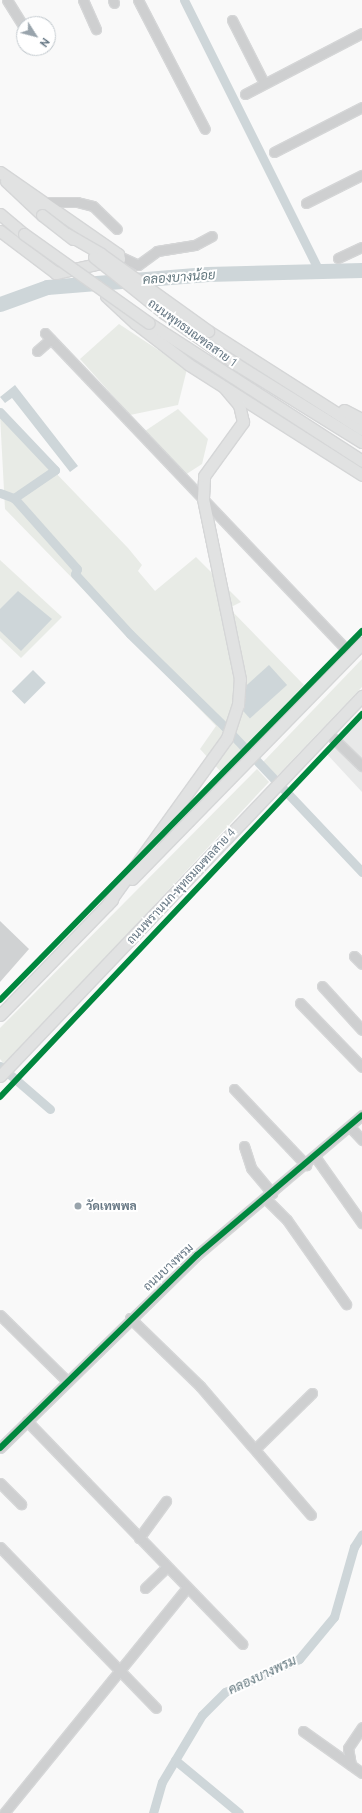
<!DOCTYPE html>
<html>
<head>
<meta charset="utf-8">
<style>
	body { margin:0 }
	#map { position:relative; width:362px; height:1813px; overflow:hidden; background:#f9f9f9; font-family:Ubuntu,Sarabun,sans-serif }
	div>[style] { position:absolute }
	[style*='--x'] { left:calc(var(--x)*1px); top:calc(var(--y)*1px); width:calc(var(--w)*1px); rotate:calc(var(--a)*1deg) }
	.built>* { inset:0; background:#e8e9e9 }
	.green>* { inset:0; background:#e8ebe6 }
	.water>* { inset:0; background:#ced6d9; transform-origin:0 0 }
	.canal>* { height:9px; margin:-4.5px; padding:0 4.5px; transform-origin:4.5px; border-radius:4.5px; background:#ced6d9 }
	.river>* { height:15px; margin:-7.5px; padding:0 7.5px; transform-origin:7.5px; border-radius:7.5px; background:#ced6d9 }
	.building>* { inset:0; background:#d0d2d3 }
	.roads { filter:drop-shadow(1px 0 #d5d6d7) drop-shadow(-1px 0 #d5d6d7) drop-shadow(0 1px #d5d6d7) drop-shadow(0 -1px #d5d6d7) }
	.minor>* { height:9px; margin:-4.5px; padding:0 4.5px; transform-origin:4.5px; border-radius:4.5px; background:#cecfd0 }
	.major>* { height:11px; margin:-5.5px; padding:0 5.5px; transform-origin:5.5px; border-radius:5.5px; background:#e1e2e2 }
	.bridges { filter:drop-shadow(1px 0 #d5d6d7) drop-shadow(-1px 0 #d5d6d7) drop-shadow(0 1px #d5d6d7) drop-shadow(0 -1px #d5d6d7) }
	.major-bridge>* { height:11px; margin:-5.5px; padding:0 5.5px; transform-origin:5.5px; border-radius:5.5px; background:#e1e2e2 }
	.cycleway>* { height:6px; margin:-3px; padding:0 3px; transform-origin:3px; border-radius:3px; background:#00873e }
	.dots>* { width:11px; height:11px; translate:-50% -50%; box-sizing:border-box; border:2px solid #fff; border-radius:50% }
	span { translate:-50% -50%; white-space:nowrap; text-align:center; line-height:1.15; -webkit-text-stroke:4px #fff; paint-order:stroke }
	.street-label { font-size:12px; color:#657683 }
	.poi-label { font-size:12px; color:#657683; font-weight:700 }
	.left { translate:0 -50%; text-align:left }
	.water-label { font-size:13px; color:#60757c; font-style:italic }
	.north { position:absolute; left:16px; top:16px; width:40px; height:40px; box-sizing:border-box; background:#fff; border:1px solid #c1c8cd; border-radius:50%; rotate:126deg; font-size:11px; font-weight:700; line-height:16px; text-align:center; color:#657683 }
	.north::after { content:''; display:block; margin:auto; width:14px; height:18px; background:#99a4ac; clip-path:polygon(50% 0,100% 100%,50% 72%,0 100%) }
</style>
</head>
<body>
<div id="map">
	<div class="built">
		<i style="clip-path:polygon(362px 714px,362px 792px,325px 752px)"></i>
	</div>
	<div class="green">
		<i style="clip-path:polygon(119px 324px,187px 369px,178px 405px,130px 415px,80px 359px)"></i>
		<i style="clip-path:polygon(178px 409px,208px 439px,202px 464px,185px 475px,145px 431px)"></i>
		<i style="clip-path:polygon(0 415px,128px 548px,142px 565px,138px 571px,155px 591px,196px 557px,241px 602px,229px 608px,304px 685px,221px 772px,200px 749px,216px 726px,5px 509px)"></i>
		<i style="clip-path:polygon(0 560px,62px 617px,21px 658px,0 638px)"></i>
		<i style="clip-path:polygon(362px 659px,362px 687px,277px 776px,263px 762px)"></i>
		<i style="clip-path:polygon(257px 769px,269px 782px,5px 1065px,0 1059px,0 1028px)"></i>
	</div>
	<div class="water">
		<i style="clip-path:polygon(15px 385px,78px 466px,70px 472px,12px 398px,5px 403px,0 397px)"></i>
		<i style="clip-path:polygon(18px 591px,52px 619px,21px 651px,0 631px,0 609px)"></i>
		<i style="left:269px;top:665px;width:27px;height:50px;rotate:48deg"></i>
		<i style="left:33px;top:670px;width:18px;height:30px;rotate:45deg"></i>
	</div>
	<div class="canal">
		<i style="--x:184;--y:0;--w:303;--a:63.5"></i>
		<i style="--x:0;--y:412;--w:80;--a:46.5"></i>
		<i style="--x:55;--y:470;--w:50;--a:145.7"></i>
		<i style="--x:14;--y:498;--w:95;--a:48.4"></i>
		<i style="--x:77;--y:569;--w:5;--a:112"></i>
		<i style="--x:75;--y:574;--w:81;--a:47.5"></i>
		<i style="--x:130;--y:634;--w:132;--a:44.4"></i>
		<i style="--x:224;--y:726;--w:201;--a:46.6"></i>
		<i style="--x:0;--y:493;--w:15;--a:20"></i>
		<i style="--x:0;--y:1066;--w:66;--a:40.7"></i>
		<i style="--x:175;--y:1760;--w:83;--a:39.6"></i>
		<i style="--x:153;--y:1813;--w:32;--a:-74"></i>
		<i style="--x:162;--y:1782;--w:78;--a:-59.2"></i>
		<i style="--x:202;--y:1715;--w:33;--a:-45"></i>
		<i style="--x:225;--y:1692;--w:81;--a:-24"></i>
		<i style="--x:299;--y:1659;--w:55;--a:-50.2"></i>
		<i style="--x:334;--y:1617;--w:73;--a:-74.1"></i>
		<i style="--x:354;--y:1547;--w:15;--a:-58"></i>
	</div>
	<div class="river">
		<i style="--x:0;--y:304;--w:50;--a:-19.9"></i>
		<i style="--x:47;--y:287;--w:161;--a:-4.6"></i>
		<i style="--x:207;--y:274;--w:155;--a:-1.5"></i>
	</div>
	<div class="building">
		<i style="clip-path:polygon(0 921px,29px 949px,0 982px)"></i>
	</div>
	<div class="roads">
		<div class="minor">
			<i style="--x:7;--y:0;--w:32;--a:58"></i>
			<i style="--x:83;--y:0;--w:32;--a:66"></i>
			<i style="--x:113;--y:0;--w:3;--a:72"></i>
			<i style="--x:138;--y:0;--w:145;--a:62.6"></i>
			<i style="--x:232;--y:20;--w:71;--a:63.1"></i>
			<i style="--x:245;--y:94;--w:132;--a:-27.5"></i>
			<i style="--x:274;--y:152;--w:99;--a:-27.1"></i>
			<i style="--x:46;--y:202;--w:31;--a:0"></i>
			<i style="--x:77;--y:202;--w:16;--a:14"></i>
			<i style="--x:93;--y:206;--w:33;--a:44"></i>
			<i style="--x:306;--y:203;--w:63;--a:-26.6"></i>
			<i style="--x:119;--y:256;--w:21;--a:25"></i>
			<i style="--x:138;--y:265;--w:24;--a:-36"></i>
			<i style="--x:157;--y:251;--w:38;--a:-9"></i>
			<i style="--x:195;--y:245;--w:19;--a:-28"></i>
			<i style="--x:338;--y:258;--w:26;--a:-25"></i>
			<i style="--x:45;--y:333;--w:443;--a:46.4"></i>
			<i style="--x:37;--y:351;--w:18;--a:-41"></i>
			<i style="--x:327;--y:732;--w:49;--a:44.2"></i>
			<i style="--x:354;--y:956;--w:11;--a:45"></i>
			<i style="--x:322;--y:986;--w:59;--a:47.7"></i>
			<i style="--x:300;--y:1003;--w:89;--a:45.9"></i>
			<i style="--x:234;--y:1089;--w:105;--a:46.5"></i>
			<i style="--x:350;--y:1127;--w:18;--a:47"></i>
			<i style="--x:244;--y:1146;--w:23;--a:72"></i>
			<i style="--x:251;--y:1168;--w:33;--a:50"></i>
			<i style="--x:316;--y:1158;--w:80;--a:54.7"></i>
			<i style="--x:265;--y:1198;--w:31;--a:45"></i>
			<i style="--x:287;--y:1220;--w:103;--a:54.9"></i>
			<i style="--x:0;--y:1315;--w:93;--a:44.6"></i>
			<i style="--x:130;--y:1318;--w:98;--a:44.2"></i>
			<i style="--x:200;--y:1386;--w:170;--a:49.3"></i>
			<i style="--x:27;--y:1421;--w:310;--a:46"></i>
			<i style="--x:0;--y:1448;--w:276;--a:-44.4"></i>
			<i style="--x:197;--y:1255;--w:216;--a:-40.3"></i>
			<i style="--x:255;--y:1449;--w:80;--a:-44.5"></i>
			<i style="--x:0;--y:1483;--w:30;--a:45"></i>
			<i style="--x:139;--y:1538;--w:46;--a:-53.9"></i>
			<i style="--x:0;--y:1547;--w:224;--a:45.9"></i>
			<i style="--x:145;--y:1588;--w:30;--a:-44"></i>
			<i style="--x:303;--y:1731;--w:72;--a:35.4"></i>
			<i style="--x:351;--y:1765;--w:17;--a:-100"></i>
			<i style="--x:348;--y:1748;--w:25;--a:-56"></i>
			<i style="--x:4;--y:1813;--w:290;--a:-50.9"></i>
		</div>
		<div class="major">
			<i style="--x:0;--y:172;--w:144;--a:34.8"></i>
			<i style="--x:118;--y:254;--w:5;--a:79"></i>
			<i style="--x:119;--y:259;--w:65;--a:167.5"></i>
			<i style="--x:56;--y:273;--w:70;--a:-143.1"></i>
			<i style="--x:6;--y:181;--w:50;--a:43.4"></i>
			<i style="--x:0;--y:214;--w:31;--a:40"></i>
			<i style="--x:106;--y:296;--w:40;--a:43"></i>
			<i style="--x:135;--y:323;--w:67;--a:37.7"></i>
			<i style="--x:188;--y:364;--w:206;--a:32.5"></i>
			<i style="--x:164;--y:313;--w:88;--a:35.3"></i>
			<i style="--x:236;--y:364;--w:148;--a:31.8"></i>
			<i style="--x:149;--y:323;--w:254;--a:32.9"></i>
			<i style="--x:208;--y:331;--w:183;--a:32.5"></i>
			<i style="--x:344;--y:410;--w:20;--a:27"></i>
			<i style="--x:132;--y:879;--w:330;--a:-45.7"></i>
			<i style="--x:107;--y:905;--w:206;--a:-54.3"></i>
			<i style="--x:227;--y:738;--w:35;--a:-72"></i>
			<i style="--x:238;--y:705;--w:26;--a:-86"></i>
			<i style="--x:240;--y:679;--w:185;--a:-101.6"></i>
			<i style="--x:203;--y:498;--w:22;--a:-87"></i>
			<i style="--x:204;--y:476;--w:67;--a:-54.2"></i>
			<i style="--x:243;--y:422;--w:17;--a:-103"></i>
			<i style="--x:239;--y:405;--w:23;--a:-130"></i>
			<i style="--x:0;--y:1015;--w:161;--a:-45.8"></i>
			<i style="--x:0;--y:1076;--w:525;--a:-46.39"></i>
		</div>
	</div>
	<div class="bridges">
		<div class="major-bridge">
			<i style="--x:42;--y:215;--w:39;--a:38"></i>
			<i style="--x:24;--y:234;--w:153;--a:35.5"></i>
			<i style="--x:67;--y:234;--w:39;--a:30"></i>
			<i style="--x:101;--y:254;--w:132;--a:35.7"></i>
			<i style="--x:94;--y:257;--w:90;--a:38.7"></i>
		</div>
	</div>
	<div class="cycleway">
		<i style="--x:0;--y:1000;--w:517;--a:-45.55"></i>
		<i style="--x:0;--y:1097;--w:527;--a:-46.61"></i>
		<i style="--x:0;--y:1448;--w:276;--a:-44.4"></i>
		<i style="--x:197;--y:1255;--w:216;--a:-40.3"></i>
	</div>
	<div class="dots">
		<i style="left:78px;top:1206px;background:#99a4ac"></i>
	</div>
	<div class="street-label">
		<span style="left:193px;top:333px;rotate:36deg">ถนนพุทธมณฑลสาย 1</span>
		<span style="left:181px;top:886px;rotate:-47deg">ถนนพรานนก-พุทธมณฑลสาย 4</span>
		<span style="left:168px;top:1267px;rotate:-43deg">ถนนบางพรม</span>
	</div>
	<div class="poi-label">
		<span class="left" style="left:86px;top:1206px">วัดเทพพล</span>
	</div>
	<div class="water-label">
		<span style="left:179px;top:277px;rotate:-4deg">คลองบางน้อย</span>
		<span style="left:262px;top:1675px;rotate:-25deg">คลองบางพรม</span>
	</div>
	<div class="north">N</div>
</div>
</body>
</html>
